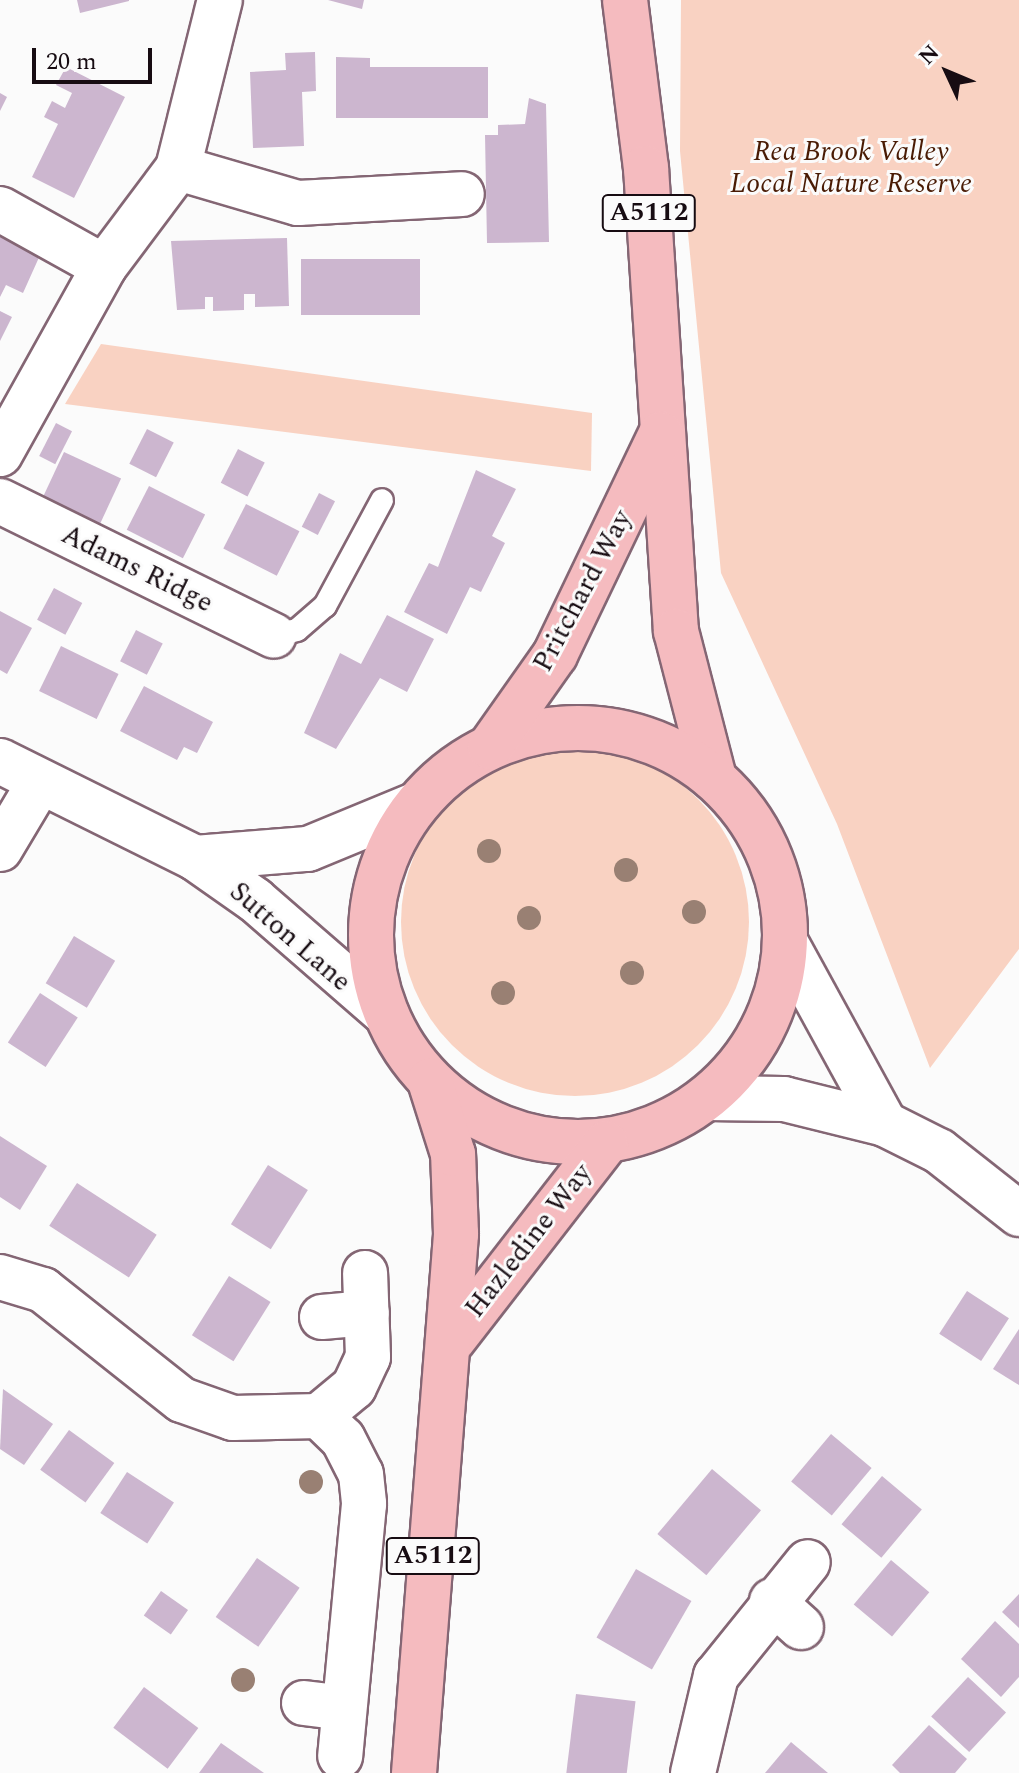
<!DOCTYPE html>
<html>
<head>
<meta charset="utf-8">
<style>
	body { margin:0 }
	#map { position:relative; width:1019px; height:1773px; overflow:hidden; background:#fbfbfb; font-family:Spectral,serif }
	div>[style] { position:absolute }
	[style*='--x'] { left:calc(var(--x)*1px); top:calc(var(--y)*1px); width:calc(var(--w)*1px); rotate:calc(var(--a)*1deg) }
	.green>* { inset:0; background:#f9d2c2 }
	.round { border-radius:50% }
	.building>* { inset:0; background:#ccb6cf; transform-origin:0 0 }
	.roads { filter:drop-shadow(2px 0 #846674) drop-shadow(-2px 0 #846674) drop-shadow(0 2px #846674) drop-shadow(0 -2px #846674) }
	.service>* { height:22px; margin:-11px; padding:0 11px; transform-origin:11px; border-radius:11px; background:#fff }
	.minor>* { height:44px; margin:-22px; padding:0 22px; transform-origin:22px; border-radius:22px; background:#fff }
	.primary>* { height:44px; margin:-22px; padding:0 22px; transform-origin:22px; border-radius:22px; background:#f5bbbf }
	.primary>.ring { margin:-22px; padding:0; box-sizing:content-box; background:none; border:44px solid #f5bbbf; border-radius:50% }
	.trees>* { width:24px; height:24px; margin:-12px; border-radius:50%; background:#998073 }
	span { translate:-50% -50%; white-space:nowrap; text-align:center; line-height:1.15; -webkit-text-stroke:6px #fbfbfb; paint-order:stroke }
	.shield-label span { padding:2px 6px; background:#fbfbfb; border:2px solid; border-radius:6px; -webkit-text-stroke-width:0 }
	.shield-label { font-size:26px; color:#170c12; font-weight:700 }
	.park-label { font-size:28px; color:#491b04; font-style:italic }
	.street-label { font-size:28px; color:#170c12 }
	.north { position:absolute; left:907px; top:32px; width:80px; height:80px; -webkit-text-stroke:6px #fbfbfb; paint-order:stroke; rotate:314deg; font-size:22px; font-weight:700; line-height:32px; text-align:center; color:#170c12 }
	.north::after { content:''; display:block; margin:auto; width:28px; height:36px; background:#170c12; clip-path:polygon(50% 0,100% 100%,50% 72%,0 100%) }
	.scale { position:absolute; left:32px; top:48px; width:120px; height:36px; box-sizing:border-box; border:4px solid #170c12; border-top:0; padding-left:10px; font-size:24px; line-height:28px; white-space:nowrap; color:#170c12; -webkit-text-stroke:6px #fbfbfb; paint-order:stroke }
</style>
</head>
<body>
<div id="map">
	<div class="green">
		<i style="clip-path:polygon(681px 0,1019px 0,1019px 949px,930px 1068px,837px 824px,721px 573px,680px 151px)"></i>
		<i style="clip-path:polygon(101px 344px,592px 413px,591px 471px,65px 404px)"></i>
		<i class="round" style="left:401px;top:748px;width:348px;height:348px"></i>
	</div>
	<div class="building">
		<i style="clip-path:polygon(77px 0,129px 0,129px 1px,80px 13px)"></i>
		<i style="clip-path:polygon(328px 0,364px 0,362px 9px)"></i>
		<i style="clip-path:polygon(315px 52px,316px 91px,302px 92px,304px 146px,253px 148px,250px 72px,286px 70px,285px 53px)"></i>
		<i style="clip-path:polygon(336px 57px,370px 58px,370px 67px,488px 67px,488px 118px,336px 118px)"></i>
		<i style="clip-path:polygon(66px 67px,125px 97px,74px 198px,32px 177px,58px 124px,44px 117px,52px 101px,65px 108px,72px 93px,56px 85px)"></i>
		<i style="clip-path:polygon(0 93px,7px 97px,0 111px)"></i>
		<i style="clip-path:polygon(529px 98px,546px 104px,549px 242px,487px 243px,485px 135px,498px 135px,498px 125px,525px 124px)"></i>
		<i style="clip-path:polygon(0 235px,41px 253px,23px 293px,6px 285px,0 297px)"></i>
		<i style="clip-path:polygon(287px 238px,289px 306px,255px 307px,255px 294px,244px 294px,244px 310px,213px 311px,213px 297px,205px 297px,205px 309px,177px 310px,171px 241px)"></i>
		<i style="left:420px;top:259px;width:56px;height:119px;rotate:90deg"></i>
		<i style="clip-path:polygon(0 311px,12px 317px,0 341px)"></i>
		<i style="left:56px;top:423px;width:18px;height:37px;rotate:27deg"></i>
		<i style="left:147px;top:429px;width:30px;height:39px;rotate:27deg"></i>
		<i style="left:238px;top:449px;width:30px;height:38px;rotate:27deg"></i>
		<i style="left:64px;top:452px;width:63px;height:50px;rotate:25deg"></i>
		<i style="clip-path:polygon(476px 470px,516px 489px,492px 536px,505px 543px,481px 592px,470px 587px,447px 634px,404px 612px,429px 563px,438px 567px)"></i>
		<i style="left:149px;top:486px;width:63px;height:49px;rotate:27deg"></i>
		<i style="left:319px;top:493px;width:18px;height:38px;rotate:27deg"></i>
		<i style="left:246px;top:504px;width:60px;height:50px;rotate:27deg"></i>
		<i style="left:54px;top:588px;width:32px;height:36px;rotate:28deg"></i>
		<i style="clip-path:polygon(0 611px,32px 628px,7px 674px,0 670px)"></i>
		<i style="clip-path:polygon(387px 615px,434px 639px,407px 692px,380px 678px,336px 749px,304px 733px,340px 653px,361px 664px)"></i>
		<i style="left:136px;top:630px;width:30px;height:35px;rotate:27deg"></i>
		<i style="left:61px;top:646px;width:64px;height:50px;rotate:26deg"></i>
		<i style="clip-path:polygon(144px 686px,213px 722px,197px 753px,184px 747px,177px 760px,120px 731px)"></i>
		<i style="left:74px;top:936px;width:48px;height:55px;rotate:31deg"></i>
		<i style="left:40px;top:993px;width:45px;height:59px;rotate:33deg"></i>
		<i style="clip-path:polygon(0 1136px,47px 1166px,20px 1210px,0 1197px)"></i>
		<i style="left:268px;top:1165px;width:47px;height:70px;rotate:32deg"></i>
		<i style="left:77px;top:1183px;width:95px;height:51px;rotate:33deg"></i>
		<i style="left:229px;top:1276px;width:49px;height:70px;rotate:32deg"></i>
		<i style="left:967px;top:1291px;width:50px;height:51px;rotate:33deg"></i>
		<i style="clip-path:polygon(1019px 1329px,1019px 1385px,993px 1369px)"></i>
		<i style="clip-path:polygon(3px 1389px,53px 1424px,24px 1465px,0 1449px)"></i>
		<i style="left:69px;top:1430px;width:56px;height:49px;rotate:36deg"></i>
		<i style="left:831px;top:1434px;width:53px;height:62px;rotate:40deg"></i>
		<i style="left:712px;top:1469px;width:64px;height:85px;rotate:40deg"></i>
		<i style="left:127px;top:1472px;width:56px;height:49px;rotate:33deg"></i>
		<i style="left:882px;top:1476px;width:52px;height:63px;rotate:40deg"></i>
		<i style="left:257px;top:1558px;width:52px;height:72px;rotate:35deg"></i>
		<i style="left:891px;top:1560px;width:50px;height:58px;rotate:40deg"></i>
		<i style="left:636px;top:1569px;width:64px;height:79px;rotate:30deg"></i>
		<i style="left:161px;top:1591px;width:33px;height:30px;rotate:35deg"></i>
		<i style="clip-path:polygon(1019px 1594px,1019px 1628px,1002px 1612px)"></i>
		<i style="clip-path:polygon(995px 1621px,1019px 1644px,1019px 1677px,1001px 1697px,961px 1659px)"></i>
		<i style="left:968px;top:1677px;width:52px;height:54px;rotate:43deg"></i>
		<i style="left:144px;top:1687px;width:68px;height:51px;rotate:37deg"></i>
		<i style="left:576px;top:1694px;width:60px;height:80px;rotate:7deg"></i>
		<i style="clip-path:polygon(929px 1725px,967px 1759px,955px 1773px,900px 1773px,892px 1765px)"></i>
		<i style="clip-path:polygon(791px 1742px,828px 1773px,765px 1773px)"></i>
		<i style="clip-path:polygon(221px 1743px,264px 1773px,199px 1773px)"></i>
	</div>
	<div class="roads">
		<div class="service">
			<i style="--x:274;--y:636;--w:24;--a:-15"></i>
			<i style="--x:297;--y:630;--w:37;--a:-41"></i>
			<i style="--x:325;--y:606;--w:120;--a:-61.7"></i>
		</div>
		<div class="minor">
			<i style="--x:178;--y:168;--w:125;--a:16.3"></i>
			<i style="--x:298;--y:203;--w:164;--a:-3.1"></i>
			<i style="--x:0;--y:209;--w:119;--a:29.1"></i>
			<i style="--x:0;--y:454;--w:214;--a:-60.9"></i>
			<i style="--x:104;--y:267;--w:124;--a:-53.2"></i>
			<i style="--x:178;--y:168;--w:173;--a:-76"></i>
			<i style="--x:0;--y:501;--w:305;--a:26.2"></i>
			<i style="--x:0;--y:761;--w:218;--a:26.4"></i>
			<i style="--x:195;--y:858;--w:73;--a:35"></i>
			<i style="--x:255;--y:900;--w:174;--a:41"></i>
			<i style="--x:0;--y:849;--w:78;--a:-59.2"></i>
			<i style="--x:195;--y:858;--w:113;--a:-4.6"></i>
			<i style="--x:308;--y:849;--w:118;--a:-22.4"></i>
			<i style="--x:787;--y:945;--w:204;--a:61.3"></i>
			<i style="--x:707;--y:1098;--w:77;--a:0.7"></i>
			<i style="--x:784;--y:1099;--w:104;--a:13.9"></i>
			<i style="--x:885;--y:1124;--w:60;--a:26.6"></i>
			<i style="--x:939;--y:1151;--w:102;--a:38.2"></i>
			<i style="--x:0;--y:1277;--w:45;--a:16.8"></i>
			<i style="--x:43;--y:1290;--w:177;--a:38.4"></i>
			<i style="--x:182;--y:1400;--w:54;--a:19.4"></i>
			<i style="--x:233;--y:1418;--w:86;--a:-1.3"></i>
			<i style="--x:319;--y:1416;--w:33;--a:44"></i>
			<i style="--x:343;--y:1439;--w:39;--a:63"></i>
			<i style="--x:361;--y:1474;--w:30;--a:84"></i>
			<i style="--x:364;--y:1504;--w:253;--a:95.4"></i>
			<i style="--x:322;--y:1317;--w:45;--a:-5.1"></i>
			<i style="--x:319;--y:1416;--w:45;--a:-39.6"></i>
			<i style="--x:354;--y:1387;--w:33;--a:-65"></i>
			<i style="--x:368;--y:1357;--w:84;--a:-92"></i>
			<i style="--x:772;--y:1601;--w:39;--a:42"></i>
			<i style="--x:304;--y:1703;--w:40;--a:7.1"></i>
			<i style="--x:693;--y:1773;--w:100;--a:-76.7"></i>
			<i style="--x:716;--y:1676;--w:146;--a:-51.1"></i>
		</div>
		<div class="primary">
			<i style="--x:625;--y:0;--w:169;--a:82.9"></i>
			<i style="--x:646;--y:168;--w:464;--a:86.3"></i>
			<i style="--x:676;--y:631;--w:152;--a:75.5"></i>
			<i class="ring" style="left:371px;top:728px;width:370px;height:370px"></i>
			<i style="--x:490;--y:747;--w:113;--a:-54.8"></i>
			<i style="--x:555;--y:655;--w:245;--a:-64.4"></i>
			<i style="--x:453;--y:1340;--w:249;--a:-52.2"></i>
			<i style="--x:414;--y:1773;--w:541;--a:-85.54"></i>
			<i style="--x:456;--y:1234;--w:80;--a:-92.1"></i>
			<i style="--x:453;--y:1154;--w:77;--a:-107.5"></i>
		</div>
	</div>
	<div class="trees">
		<i style="left:489px;top:851px"></i>
		<i style="left:626px;top:870px"></i>
		<i style="left:694px;top:912px"></i>
		<i style="left:529px;top:918px"></i>
		<i style="left:632px;top:973px"></i>
		<i style="left:503px;top:993px"></i>
		<i style="left:311px;top:1482px"></i>
		<i style="left:243px;top:1680px"></i>
	</div>
	<div class="shield-label">
		<span style="left:649px;top:213px">A5112</span>
		<span style="left:433px;top:1556px">A5112</span>
	</div>
	<div class="park-label">
		<span style="left:851px;top:168px">Rea Brook Valley<br>Local Nature Reserve</span>
	</div>
	<div class="street-label">
		<span style="left:137px;top:569px;rotate:26deg">Adams Ridge</span>
		<span style="left:583px;top:591px;rotate:-62deg">Pritchard Way</span>
		<span style="left:290px;top:937px;rotate:41deg">Sutton Lane</span>
		<span style="left:529px;top:1241px;rotate:-52deg">Hazledine Way</span>
	</div>
	<div class="north">N</div>
	<div class="scale">20 m</div>
</div>
</body>
</html>
